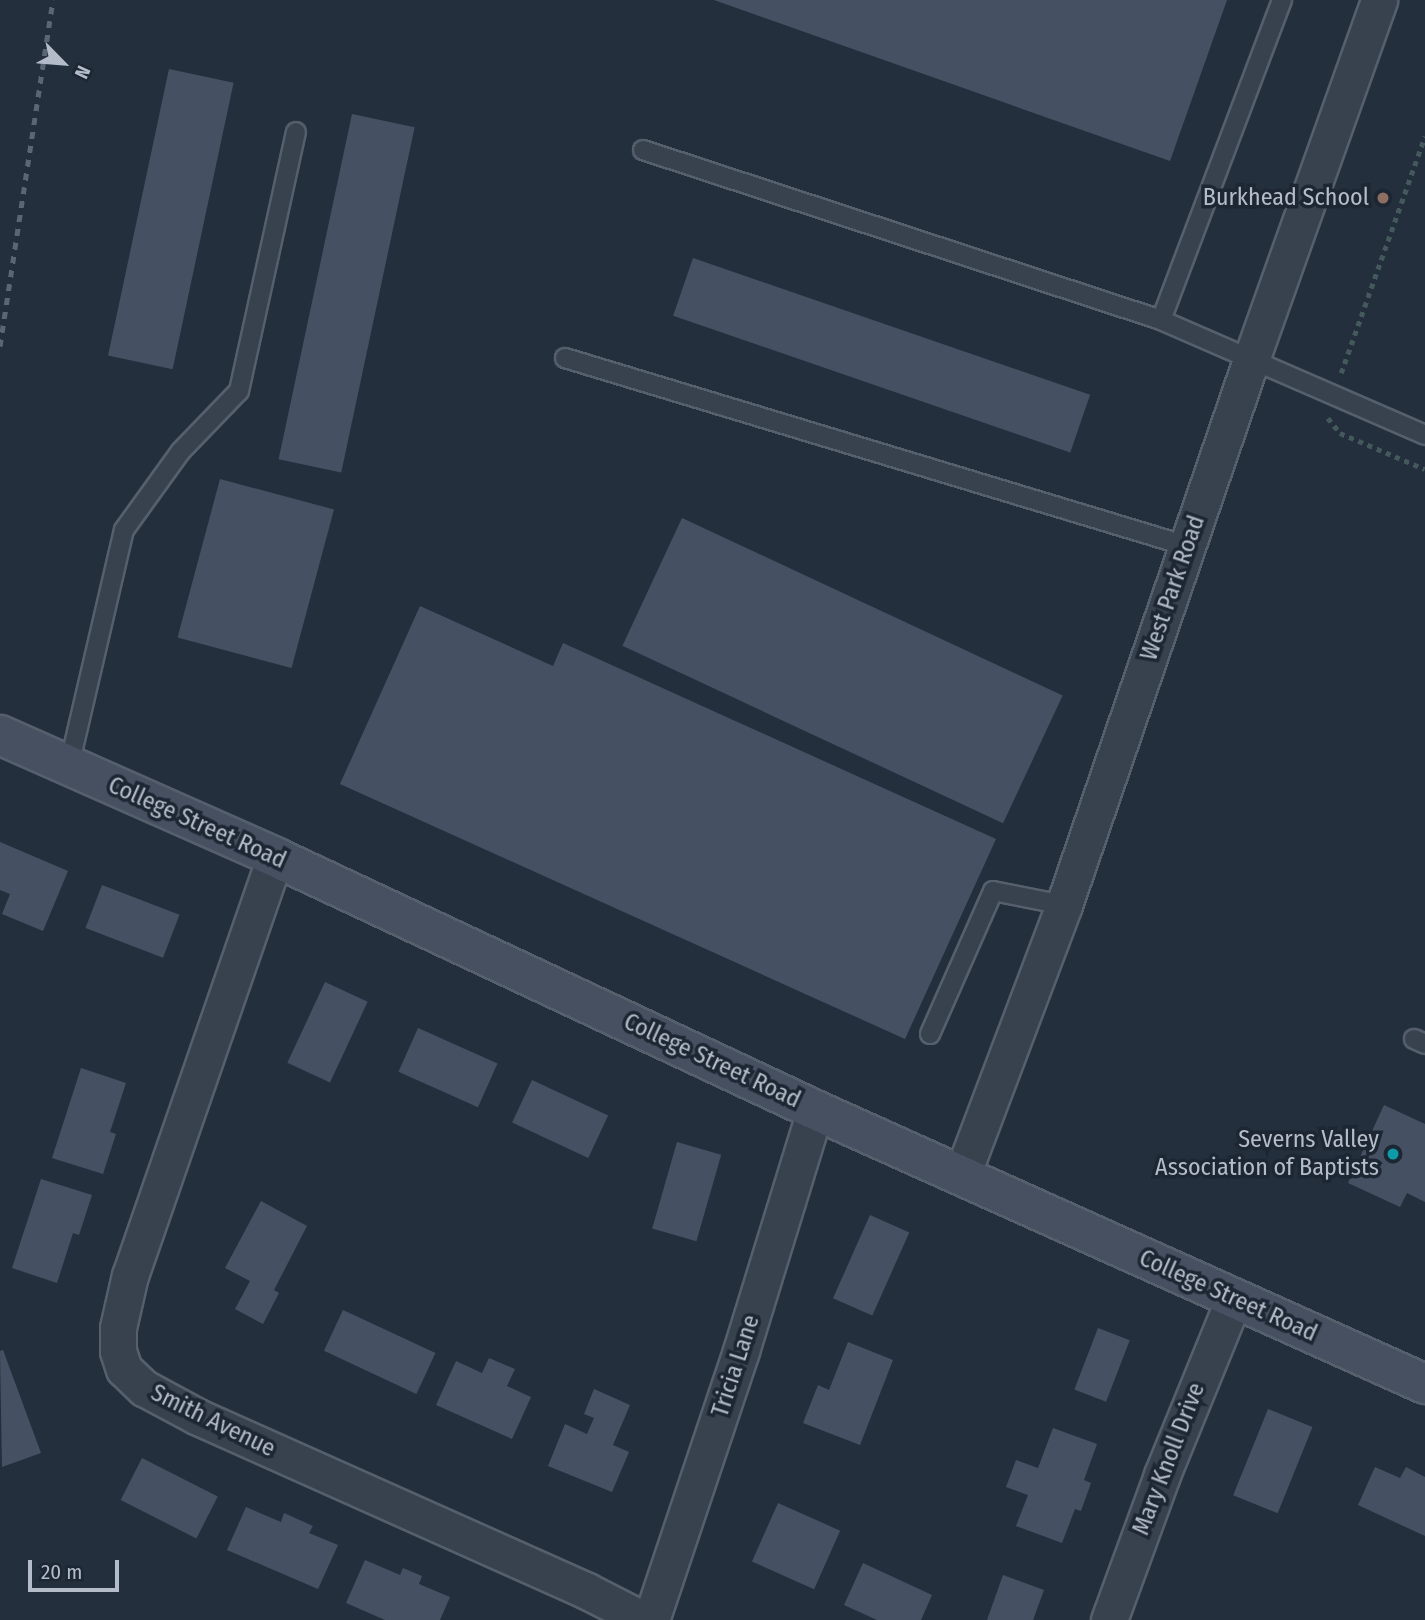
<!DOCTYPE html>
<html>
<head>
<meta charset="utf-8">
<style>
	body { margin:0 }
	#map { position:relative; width:1425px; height:1620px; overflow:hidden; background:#242f3e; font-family:"Fira Sans Condensed",sans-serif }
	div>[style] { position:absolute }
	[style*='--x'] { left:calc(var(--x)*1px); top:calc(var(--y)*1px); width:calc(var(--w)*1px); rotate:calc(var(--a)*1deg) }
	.building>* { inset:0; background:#455162; transform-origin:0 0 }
	.path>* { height:4.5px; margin-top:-2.25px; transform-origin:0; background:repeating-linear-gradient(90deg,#44595c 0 5px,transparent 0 10px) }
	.roads { filter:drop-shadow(2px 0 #565f6c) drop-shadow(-2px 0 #565f6c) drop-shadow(0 2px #565f6c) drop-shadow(0 -2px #565f6c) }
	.lane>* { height:18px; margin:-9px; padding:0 9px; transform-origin:9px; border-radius:9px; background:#38414e }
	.street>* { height:35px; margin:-17.5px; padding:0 17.5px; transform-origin:17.5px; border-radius:17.5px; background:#38414e }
	.secondary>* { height:38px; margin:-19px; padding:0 19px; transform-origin:19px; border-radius:19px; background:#465061 }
	.rail>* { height:5px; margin-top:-2.5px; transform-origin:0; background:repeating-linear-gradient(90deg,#5a6575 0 7px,transparent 0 14px) }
	.dots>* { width:19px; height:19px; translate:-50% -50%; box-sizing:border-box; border:4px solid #1d2633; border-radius:50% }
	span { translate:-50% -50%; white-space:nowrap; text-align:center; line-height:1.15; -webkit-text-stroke:7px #1d2633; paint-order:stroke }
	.poi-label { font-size:24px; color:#b4bcc9 }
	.right { translate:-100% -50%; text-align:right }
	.street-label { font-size:24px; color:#b4bcc9 }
	.north { position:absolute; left:28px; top:28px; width:70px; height:70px; -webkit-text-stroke:5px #1d2633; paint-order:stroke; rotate:115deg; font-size:19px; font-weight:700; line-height:28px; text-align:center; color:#b4bcc9 }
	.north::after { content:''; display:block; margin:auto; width:24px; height:32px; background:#b4bcc9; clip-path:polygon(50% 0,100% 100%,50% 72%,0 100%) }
	.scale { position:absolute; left:28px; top:1560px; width:91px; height:32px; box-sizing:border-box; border:4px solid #b4bcc9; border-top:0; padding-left:9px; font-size:21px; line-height:24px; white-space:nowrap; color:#b4bcc9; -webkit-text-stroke:5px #1d2633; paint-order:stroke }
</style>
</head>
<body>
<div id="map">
	<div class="building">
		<i style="clip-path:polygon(714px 0,1227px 0,1170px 161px)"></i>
		<i style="left:169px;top:69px;width:66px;height:293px;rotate:12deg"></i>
		<i style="left:352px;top:114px;width:64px;height:353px;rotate:12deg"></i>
		<i style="left:693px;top:258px;width:420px;height:61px;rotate:19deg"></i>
		<i style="left:220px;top:479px;width:118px;height:164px;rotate:15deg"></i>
		<i style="left:682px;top:518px;width:420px;height:141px;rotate:25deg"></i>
		<i style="clip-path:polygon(420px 606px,553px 666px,563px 643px,996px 839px,905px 1039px,340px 784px)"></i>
		<i style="clip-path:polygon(0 842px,68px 871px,43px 931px,2px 914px,10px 894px,0 890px)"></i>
		<i style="left:102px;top:885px;width:83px;height:46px;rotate:21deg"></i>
		<i style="left:325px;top:982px;width:47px;height:89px;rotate:25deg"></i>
		<i style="left:418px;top:1028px;width:87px;height:48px;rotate:24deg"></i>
		<i style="clip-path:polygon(81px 1068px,126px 1083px,110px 1132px,116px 1134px,103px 1174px,52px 1158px)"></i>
		<i style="left:532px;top:1080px;width:84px;height:47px;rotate:25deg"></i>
		<i style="clip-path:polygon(1384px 1105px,1425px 1124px,1425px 1202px,1407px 1193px,1400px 1207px,1348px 1183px)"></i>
		<i style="left:677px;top:1142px;width:46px;height:90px;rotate:16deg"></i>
		<i style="clip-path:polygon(41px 1179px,92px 1195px,79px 1235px,73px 1233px,57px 1283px,12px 1268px)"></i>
		<i style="clip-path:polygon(261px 1201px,307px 1226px,274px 1290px,279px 1293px,263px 1324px,235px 1309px,250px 1281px,225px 1268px)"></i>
		<i style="left:870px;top:1215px;width:43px;height:91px;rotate:24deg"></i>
		<i style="left:343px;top:1310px;width:102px;height:45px;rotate:25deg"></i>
		<i style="left:1098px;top:1328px;width:34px;height:66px;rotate:21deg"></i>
		<i style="clip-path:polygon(848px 1342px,893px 1360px,860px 1445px,803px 1423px,818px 1385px,829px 1390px)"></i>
		<i style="clip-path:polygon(3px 1350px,41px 1453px,2px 1467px,0 1351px)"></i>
		<i style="clip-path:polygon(489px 1358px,515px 1369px,507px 1386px,531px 1397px,512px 1439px,436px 1405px,456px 1361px,482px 1373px)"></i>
		<i style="clip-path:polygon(594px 1389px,630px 1405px,613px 1445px,629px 1452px,612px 1492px,548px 1466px,565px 1424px,587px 1434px,594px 1418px,584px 1414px)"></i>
		<i style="left:1268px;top:1409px;width:48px;height:93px;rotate:22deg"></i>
		<i style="clip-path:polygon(1053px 1428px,1097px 1444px,1084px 1480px,1091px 1483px,1081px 1511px,1075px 1509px,1062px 1543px,1016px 1526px,1028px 1495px,1006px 1487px,1016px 1460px,1038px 1468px)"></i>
		<i style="left:142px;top:1458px;width:85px;height:47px;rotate:27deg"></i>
		<i style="clip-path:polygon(1375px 1467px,1400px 1478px,1406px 1467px,1425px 1477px,1425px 1536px,1358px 1505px)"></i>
		<i style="left:778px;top:1503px;width:68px;height:64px;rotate:24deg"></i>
		<i style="clip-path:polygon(246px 1507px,281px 1522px,284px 1513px,313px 1526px,309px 1533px,338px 1545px,318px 1589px,227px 1550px)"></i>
		<i style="clip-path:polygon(365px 1560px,400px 1575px,403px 1568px,422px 1576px,419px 1584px,450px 1597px,440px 1620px,385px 1620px,346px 1603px)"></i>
		<i style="clip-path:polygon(863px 1563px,932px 1595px,921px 1620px,877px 1620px,844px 1605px)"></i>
		<i style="clip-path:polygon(1003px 1575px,1044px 1590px,1033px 1620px,987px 1620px)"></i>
	</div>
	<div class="path">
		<i style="--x:1341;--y:373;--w:251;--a:-70.5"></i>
		<i style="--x:1328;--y:418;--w:19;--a:51"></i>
		<i style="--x:1340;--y:433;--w:92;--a:23"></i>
	</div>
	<div class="roads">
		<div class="lane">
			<i style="--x:1282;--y:0;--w:342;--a:110.7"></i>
			<i style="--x:1161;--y:320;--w:288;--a:23.5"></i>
			<i style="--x:643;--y:150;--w:545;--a:18.17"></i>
			<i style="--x:565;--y:358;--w:650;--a:16.82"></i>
			<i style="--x:69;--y:766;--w:242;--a:-76.9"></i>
			<i style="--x:124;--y:530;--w:97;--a:-54.2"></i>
			<i style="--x:181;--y:451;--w:83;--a:-46"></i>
			<i style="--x:239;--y:391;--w:265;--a:-77.6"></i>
			<i style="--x:930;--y:1034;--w:156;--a:-66.2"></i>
			<i style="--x:993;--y:891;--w:72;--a:11.2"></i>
			<i style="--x:1414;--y:1039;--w:12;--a:24"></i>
		</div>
		<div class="street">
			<i style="--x:275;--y:857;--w:442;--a:109.1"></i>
			<i style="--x:130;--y:1275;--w:54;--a:102.8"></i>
			<i style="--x:118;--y:1328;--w:23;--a:90"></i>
			<i style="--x:118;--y:1351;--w:19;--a:72"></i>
			<i style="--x:124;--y:1369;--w:28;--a:44"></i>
			<i style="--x:144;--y:1388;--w:61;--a:28.2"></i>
			<i style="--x:198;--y:1417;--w:426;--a:24.1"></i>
			<i style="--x:587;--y:1591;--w:64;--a:27"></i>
			<i style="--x:962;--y:1175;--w:289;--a:-69.3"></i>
			<i style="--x:1064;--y:905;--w:576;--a:-71.06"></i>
			<i style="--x:1251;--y:360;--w:382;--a:-70.4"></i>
			<i style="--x:651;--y:1620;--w:284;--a:-71.5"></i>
			<i style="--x:741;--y:1351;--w:252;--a:-72.9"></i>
			<i style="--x:1109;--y:1620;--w:154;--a:-69.9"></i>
			<i style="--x:1162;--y:1475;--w:190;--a:-67.8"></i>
		</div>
		<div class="secondary">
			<i style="--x:0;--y:735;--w:301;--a:23.9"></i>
			<i style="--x:275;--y:857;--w:596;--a:25.1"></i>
			<i style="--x:815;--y:1110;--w:669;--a:24.19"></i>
		</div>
	</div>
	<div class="rail">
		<i style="--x:0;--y:346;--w:350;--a:-81.3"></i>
	</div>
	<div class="dots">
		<i style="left:1383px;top:198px;background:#8d6e63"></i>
		<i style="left:1393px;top:1154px;background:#0f9aa8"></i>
	</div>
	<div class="poi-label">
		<span class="right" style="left:1369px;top:198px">Burkhead School</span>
		<span class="right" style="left:1379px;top:1154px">Severns Valley<br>Association of Baptists</span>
	</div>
	<div class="street-label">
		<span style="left:1173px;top:588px;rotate:-71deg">West Park Road</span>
		<span style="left:197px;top:823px;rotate:24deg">College Street Road</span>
		<span style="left:712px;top:1061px;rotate:25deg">College Street Road</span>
		<span style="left:1228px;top:1296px;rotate:24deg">College Street Road</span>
		<span style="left:736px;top:1366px;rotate:-72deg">Tricia Lane</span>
		<span style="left:213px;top:1421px;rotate:26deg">Smith Avenue</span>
		<span style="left:1169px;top:1459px;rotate:-69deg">Mary Knoll Drive</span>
	</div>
	<div class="north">N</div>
	<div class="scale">20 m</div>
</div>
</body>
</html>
